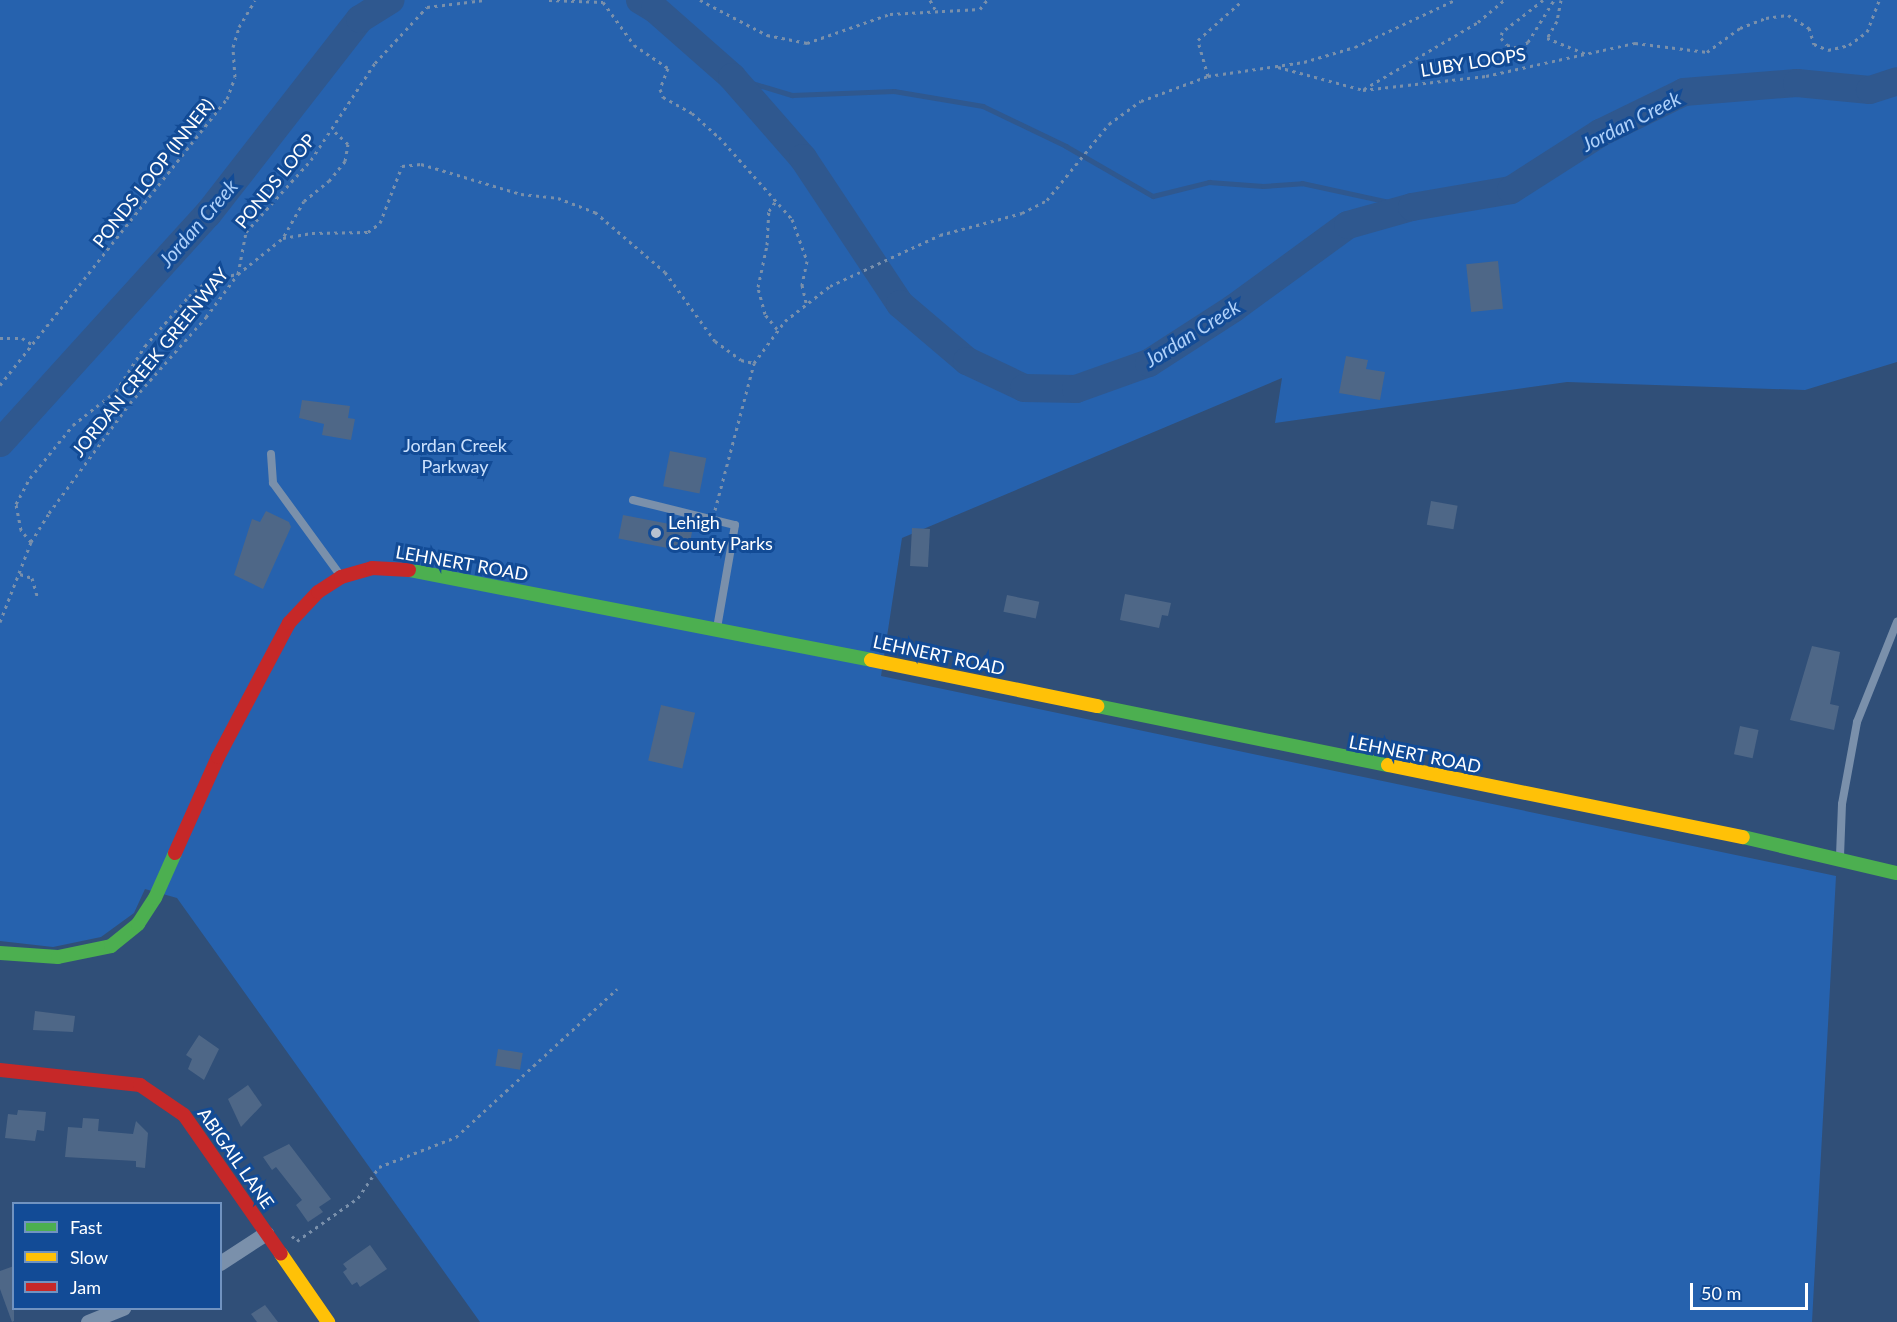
<!DOCTYPE html>
<html>
<head>
<meta charset="utf-8">
<style>
	body { margin:0 }
	#map { position:relative; width:1897px; height:1322px; overflow:hidden; background:#304f78; font-family:Lato,sans-serif }
	div>[style] { position:absolute }
	[style*='--x'] { left:calc(var(--x)*1px); top:calc(var(--y)*1px); width:calc(var(--w)*1px); rotate:calc(var(--a)*1deg) }
	.green>* { inset:0; background:#2662ae }
	.stream>* { height:4.5px; margin:-2.25px; padding:0 2.25px; transform-origin:2.25px; border-radius:2.25px; background:#2f588f }
	.river>* { height:28px; margin:-14px; padding:0 14px; transform-origin:14px; border-radius:14px; background:#2f588f }
	.building>* { inset:0; background:#4e6787; transform-origin:0 0 }
	.path>* { height:3px; margin-top:-1.5px; transform-origin:0; background:repeating-linear-gradient(90deg,#7a90ab 0 3px,transparent 0 7.5px) }
	.lane>* { height:8px; margin:-4px; padding:0 4px; transform-origin:4px; border-radius:4px; background:#7a90ab }
	.street>* { height:15px; margin:-7.5px; padding:0 7.5px; transform-origin:7.5px; border-radius:7.5px; background:#7a90ab }
	.fast>* { height:14px; margin:-7px; padding:0 7px; transform-origin:7px; border-radius:7px; background:#4caf50 }
	.slow>* { height:14px; margin:-7px; padding:0 7px; transform-origin:7px; border-radius:7px; background:#ffc107 }
	.jam>* { height:14px; margin:-7px; padding:0 7px; transform-origin:7px; border-radius:7px; background:#c62828 }
	.dots>* { width:16px; height:16px; translate:-50% -50%; box-sizing:border-box; border:3px solid #124b96; border-radius:50% }
	span { translate:-50% -50%; white-space:nowrap; text-align:center; line-height:1.15; -webkit-text-stroke:6px #124b96; paint-order:stroke }
	.street-label { font-size:18px; color:#fff }
	.park-label { font-size:18px; color:#cbe1fd }
	.poi-label { font-size:18px; color:#fff }
	.left { translate:0 -50%; text-align:left }
	.water-label { font-size:20px; color:#afd1fa; font-style:italic }
	.legend { position:absolute; left:12px; top:1202px; width:210px; height:108px; box-sizing:border-box; background:#124b96; border:2px solid #7193c0; margin:0; padding:8px 10px; list-style:none; font-size:18px; color:#fff }
	.legend li { display:flex; align-items:center; gap:12px; height:30px }
	.legend b { width:30px; border:2px solid #7193c0 }
	.scale { position:absolute; left:1690px; top:1283px; width:118px; height:27px; box-sizing:border-box; border:3px solid #fff; border-top:0; padding-left:8px; font-size:18px; line-height:21px; white-space:nowrap; color:#fff; -webkit-text-stroke:4px #124b96; paint-order:stroke }
</style>
</head>
<body>
<div id="map">
	<div class="green">
		<i style="clip-path:polygon(0 0,1897px 0,1897px 362px,1805px 390px,1567px 382px,1275px 423px,1282px 378px,902px 538px,881px 676px,1836px 876px,1812px 1322px,480px 1322px,177px 898px,145px 889px,134px 913px,101px 937px,53px 947px,0 941px)"></i>
	</div>
	<div class="stream">
		<i style="--x:732;--y:77;--w:63;--a:16.7"></i>
		<i style="--x:792;--y:95;--w:102;--a:-2.2"></i>
		<i style="--x:894;--y:91;--w:90;--a:9.6"></i>
		<i style="--x:983;--y:106;--w:92;--a:25.7"></i>
		<i style="--x:1066;--y:146;--w:100;--a:29.9"></i>
		<i style="--x:1153;--y:196;--w:58;--a:-14"></i>
		<i style="--x:1209;--y:182;--w:54;--a:4.2"></i>
		<i style="--x:1263;--y:186;--w:39;--a:-4"></i>
		<i style="--x:1302;--y:183;--w:113;--a:12.3"></i>
	</div>
	<div class="river">
		<i style="--x:640;--y:0;--w:17;--a:31"></i>
		<i style="--x:655;--y:9;--w:103;--a:41.4"></i>
		<i style="--x:732;--y:77;--w:108;--a:48.8"></i>
		<i style="--x:803;--y:158;--w:175;--a:56.4"></i>
		<i style="--x:900;--y:304;--w:88;--a:40.4"></i>
		<i style="--x:967;--y:361;--w:63;--a:25.3"></i>
		<i style="--x:1024;--y:388;--w:52;--a:1.1"></i>
		<i style="--x:1076;--y:389;--w:77;--a:-19.6"></i>
		<i style="--x:1149;--y:363;--w:101;--a:-32.9"></i>
		<i style="--x:1234;--y:308;--w:141;--a:-36.1"></i>
		<i style="--x:1348;--y:225;--w:66;--a:-15.7"></i>
		<i style="--x:1412;--y:207;--w:100;--a:-9.7"></i>
		<i style="--x:1511;--y:190;--w:106;--a:-32.6"></i>
		<i style="--x:1600;--y:133;--w:93;--a:-26"></i>
		<i style="--x:1684;--y:92;--w:113;--a:-4.6"></i>
		<i style="--x:1797;--y:83;--w:73;--a:5.5"></i>
		<i style="--x:1870;--y:90;--w:28;--a:-18"></i>
		<i style="--x:0;--y:443;--w:309;--a:-47.8"></i>
		<i style="--x:208;--y:214;--w:247;--a:-52.1"></i>
		<i style="--x:360;--y:19;--w:36;--a:-32"></i>
	</div>
	<div class="building">
		<i style="left:1498px;top:261px;width:48px;height:32px;rotate:84deg"></i>
		<i style="clip-path:polygon(1346px 356px,1368px 360px,1366px 369px,1385px 372px,1380px 400px,1339px 393px)"></i>
		<i style="clip-path:polygon(302px 400px,350px 406px,348px 418px,355px 419px,351px 440px,322px 435px,324px 424px,299px 418px)"></i>
		<i style="left:670px;top:451px;width:37px;height:36px;rotate:11deg"></i>
		<i style="left:1431px;top:501px;width:27px;height:24px;rotate:10deg"></i>
		<i style="clip-path:polygon(266px 511px,289px 522px,291px 527px,263px 589px,234px 575px,252px 519px,260px 522px)"></i>
		<i style="left:623px;top:515px;width:71px;height:24px;rotate:11deg"></i>
		<i style="left:912px;top:528px;width:18px;height:38px;rotate:3deg"></i>
		<i style="clip-path:polygon(1125px 594px,1171px 603px,1168px 616px,1162px 615px,1159px 628px,1120px 620px)"></i>
		<i style="left:1007px;top:595px;width:33px;height:17px;rotate:12deg"></i>
		<i style="clip-path:polygon(1812px 646px,1840px 652px,1830px 704px,1839px 706px,1834px 730px,1790px 720px)"></i>
		<i style="left:661px;top:705px;width:35px;height:57px;rotate:13deg"></i>
		<i style="left:1740px;top:726px;width:19px;height:29px;rotate:12deg"></i>
		<i style="clip-path:polygon(35px 1011px,75px 1016px,73px 1032px,33px 1030px)"></i>
		<i style="clip-path:polygon(199px 1035px,219px 1049px,204px 1080px,188px 1069px,192px 1059px,186px 1055px)"></i>
		<i style="left:498px;top:1049px;width:25px;height:17px;rotate:9deg"></i>
		<i style="clip-path:polygon(248px 1085px,262px 1105px,241px 1127px,228px 1099px)"></i>
		<i style="clip-path:polygon(18px 1110px,46px 1112px,44px 1131px,37px 1130px,35px 1141px,5px 1138px,8px 1114px,17px 1115px)"></i>
		<i style="clip-path:polygon(83px 1118px,99px 1119px,98px 1131px,133px 1134px,136px 1121px,148px 1133px,145px 1168px,136px 1167px,136px 1161px,65px 1157px,68px 1127px,82px 1128px)"></i>
		<i style="clip-path:polygon(289px 1144px,331px 1199px,319px 1207px,323px 1212px,308px 1222px,296px 1205px,302px 1200px,276px 1167px,272px 1170px,263px 1157px)"></i>
		<i style="clip-path:polygon(370px 1245px,387px 1269px,360px 1287px,357px 1282px,352px 1285px,343px 1272px,347px 1269px,343px 1264px)"></i>
		<i style="clip-path:polygon(14px 1266px,14px 1321px,12px 1322px,0 1289px,0 1271px)"></i>
		<i style="clip-path:polygon(265px 1305px,278px 1322px,257px 1322px,251px 1314px)"></i>
	</div>
	<div class="path">
		<i style="--x:549;--y:0;--w:54;--a:2.1"></i>
		<i style="--x:603;--y:2;--w:53;--a:54.2"></i>
		<i style="--x:634;--y:45;--w:41;--a:34.1"></i>
		<i style="--x:668;--y:68;--w:22;--a:111"></i>
		<i style="--x:660;--y:89;--w:9;--a:69"></i>
		<i style="--x:663;--y:97;--w:33;--a:29"></i>
		<i style="--x:692;--y:113;--w:36;--a:42"></i>
		<i style="--x:719;--y:137;--w:110;--a:48.3"></i>
		<i style="--x:792;--y:219;--w:45;--a:70.3"></i>
		<i style="--x:807;--y:261;--w:25;--a:102"></i>
		<i style="--x:802;--y:285;--w:18;--a:77"></i>
		<i style="--x:700;--y:0;--w:76;--a:27.6"></i>
		<i style="--x:767;--y:35;--w:41;--a:11.3"></i>
		<i style="--x:807;--y:43;--w:88;--a:-19.3"></i>
		<i style="--x:890;--y:14;--w:90;--a:-3.2"></i>
		<i style="--x:980;--y:9;--w:11;--a:-52"></i>
		<i style="--x:930;--y:0;--w:13;--a:61"></i>
		<i style="--x:1543;--y:0;--w:52;--a:142"></i>
		<i style="--x:1502;--y:32;--w:6;--a:99"></i>
		<i style="--x:1501;--y:38;--w:9;--a:49"></i>
		<i style="--x:1507;--y:45;--w:13;--a:13"></i>
		<i style="--x:1520;--y:48;--w:10;--a:-37"></i>
		<i style="--x:1528;--y:42;--w:49;--a:-58.2"></i>
		<i style="--x:1561;--y:0;--w:21;--a:101"></i>
		<i style="--x:1557;--y:21;--w:20;--a:120"></i>
		<i style="--x:1547;--y:38;--w:42;--a:22.3"></i>
		<i style="--x:1278;--y:67;--w:88;--a:15.1"></i>
		<i style="--x:1363;--y:90;--w:124;--a:-6.5"></i>
		<i style="--x:1486;--y:76;--w:153;--a:-12.5"></i>
		<i style="--x:1635;--y:43;--w:73;--a:7.1"></i>
		<i style="--x:1707;--y:52;--w:41;--a:-36"></i>
		<i style="--x:1740;--y:28;--w:28;--a:-21"></i>
		<i style="--x:1766;--y:18;--w:22;--a:-8"></i>
		<i style="--x:1788;--y:15;--w:25;--a:32"></i>
		<i style="--x:1809;--y:28;--w:17;--a:73"></i>
		<i style="--x:1814;--y:44;--w:15;--a:23"></i>
		<i style="--x:1828;--y:50;--w:22;--a:-13"></i>
		<i style="--x:1849;--y:45;--w:22;--a:-36"></i>
		<i style="--x:1867;--y:32;--w:34;--a:-69"></i>
		<i style="--x:1208;--y:76;--w:37;--a:-106"></i>
		<i style="--x:1198;--y:40;--w:60;--a:-41.6"></i>
		<i style="--x:1364;--y:89;--w:132;--a:-30.4"></i>
		<i style="--x:1478;--y:22;--w:34;--a:-40"></i>
		<i style="--x:284;--y:236;--w:40;--a:-60.3"></i>
		<i style="--x:304;--y:201;--w:32;--a:-39"></i>
		<i style="--x:329;--y:181;--w:26;--a:-51"></i>
		<i style="--x:345;--y:161;--w:17;--a:-80"></i>
		<i style="--x:348;--y:144;--w:21;--a:-137"></i>
		<i style="--x:777;--y:329;--w:19;--a:-129"></i>
		<i style="--x:765;--y:314;--w:28;--a:-105"></i>
		<i style="--x:758;--y:287;--w:43;--a:-77.9"></i>
		<i style="--x:767;--y:245;--w:34;--a:-87"></i>
		<i style="--x:769;--y:211;--w:14;--a:-56"></i>
		<i style="--x:0;--y:338;--w:22;--a:0"></i>
		<i style="--x:22;--y:338;--w:13;--a:32"></i>
		<i style="--x:0;--y:385;--w:365;--a:-51.6"></i>
		<i style="--x:227;--y:99;--w:23;--a:-70"></i>
		<i style="--x:235;--y:77;--w:30;--a:-94"></i>
		<i style="--x:233;--y:47;--w:21;--a:-73"></i>
		<i style="--x:239;--y:27;--w:31;--a:-59"></i>
		<i style="--x:715;--y:510;--w:152;--a:-75.1"></i>
		<i style="--x:754;--y:363;--w:52;--a:-53.6"></i>
		<i style="--x:785;--y:321;--w:57;--a:-37.9"></i>
		<i style="--x:830;--y:286;--w:121;--a:-24.9"></i>
		<i style="--x:940;--y:235;--w:85;--a:-15"></i>
		<i style="--x:1022;--y:213;--w:28;--a:-27"></i>
		<i style="--x:1047;--y:200;--w:98;--a:-50.8"></i>
		<i style="--x:1109;--y:124;--w:39;--a:-36"></i>
		<i style="--x:1141;--y:101;--w:72;--a:-20.5"></i>
		<i style="--x:1208;--y:76;--w:97;--a:-8.3"></i>
		<i style="--x:1304;--y:62;--w:53;--a:-16.4"></i>
		<i style="--x:1355;--y:47;--w:110;--a:-25.2"></i>
		<i style="--x:31;--y:542;--w:16;--a:-130"></i>
		<i style="--x:21;--y:530;--w:26;--a:-101"></i>
		<i style="--x:16;--y:504;--w:30;--a:-62"></i>
		<i style="--x:30;--y:478;--w:68;--a:-50.9"></i>
		<i style="--x:73;--y:425;--w:55;--a:-38.3"></i>
		<i style="--x:116;--y:391;--w:54;--a:-57.2"></i>
		<i style="--x:145;--y:346;--w:67;--a:-48.7"></i>
		<i style="--x:189;--y:296;--w:26;--a:-39"></i>
		<i style="--x:209;--y:280;--w:30;--a:-12"></i>
		<i style="--x:238;--y:274;--w:43;--a:-79.2"></i>
		<i style="--x:246;--y:232;--w:97;--a:-47.9"></i>
		<i style="--x:311;--y:160;--w:116;--a:-56.6"></i>
		<i style="--x:375;--y:63;--w:76;--a:-47.1"></i>
		<i style="--x:427;--y:7;--w:58;--a:-6.9"></i>
		<i style="--x:20;--y:574;--w:13;--a:18"></i>
		<i style="--x:32;--y:578;--w:22;--a:74"></i>
		<i style="--x:0;--y:622;--w:86;--a:-68.8"></i>
		<i style="--x:31;--y:542;--w:34;--a:-58"></i>
		<i style="--x:49;--y:513;--w:137;--a:-53.6"></i>
		<i style="--x:130;--y:403;--w:115;--a:-48.5"></i>
		<i style="--x:206;--y:317;--w:54;--a:-53.3"></i>
		<i style="--x:238;--y:274;--w:58;--a:-38.7"></i>
		<i style="--x:283;--y:238;--w:29;--a:-10"></i>
		<i style="--x:312;--y:233;--w:56;--a:-1"></i>
		<i style="--x:368;--y:232;--w:15;--a:-37"></i>
		<i style="--x:380;--y:223;--w:61;--a:-68.9"></i>
		<i style="--x:402;--y:166;--w:19;--a:-6"></i>
		<i style="--x:421;--y:164;--w:104;--a:16.7"></i>
		<i style="--x:521;--y:194;--w:37;--a:6"></i>
		<i style="--x:558;--y:198;--w:40;--a:21"></i>
		<i style="--x:595;--y:212;--w:92;--a:40.6"></i>
		<i style="--x:665;--y:272;--w:85;--a:54.1"></i>
		<i style="--x:715;--y:341;--w:32;--a:36"></i>
		<i style="--x:741;--y:360;--w:13;--a:13"></i>
		<i style="--x:292;--y:1236;--w:7;--a:45"></i>
		<i style="--x:297;--y:1241;--w:75;--a:-35.2"></i>
		<i style="--x:358;--y:1198;--w:37;--a:-56"></i>
		<i style="--x:379;--y:1167;--w:83;--a:-21.3"></i>
		<i style="--x:456;--y:1137;--w:219;--a:-42.6"></i>
	</div>
	<div class="lane">
		<i style="--x:271;--y:454;--w:29;--a:86"></i>
		<i style="--x:273;--y:483;--w:114;--a:53.9"></i>
		<i style="--x:633;--y:500;--w:105;--a:13.8"></i>
		<i style="--x:735;--y:525;--w:105;--a:99.9"></i>
		<i style="--x:1840;--y:856;--w:52;--a:-87.8"></i>
		<i style="--x:1842;--y:804;--w:83;--a:-79.6"></i>
		<i style="--x:1857;--y:722;--w:108;--a:-68.2"></i>
	</div>
	<div class="street">
		<i style="--x:220;--y:1263;--w:55;--a:-33.1"></i>
		<i style="--x:88;--y:1322;--w:38;--a:-22"></i>
	</div>
	<div class="fast">
		<i style="--x:409;--y:570;--w:471;--a:11"></i>
		<i style="--x:1097;--y:706;--w:297;--a:11.5"></i>
		<i style="--x:1743;--y:837;--w:158;--a:13.2"></i>
		<i style="--x:0;--y:953;--w:58;--a:3.9"></i>
		<i style="--x:58;--y:957;--w:54;--a:-11.7"></i>
		<i style="--x:111;--y:946;--w:35;--a:-39"></i>
		<i style="--x:138;--y:924;--w:31;--a:-57"></i>
		<i style="--x:155;--y:898;--w:49;--a:-66"></i>
	</div>
	<div class="slow">
		<i style="--x:871;--y:660;--w:231;--a:11.5"></i>
		<i style="--x:1388;--y:765;--w:362;--a:11.5"></i>
		<i style="--x:281;--y:1254;--w:83;--a:55.3"></i>
	</div>
	<div class="jam">
		<i style="--x:175;--y:853;--w:105;--a:-65.9"></i>
		<i style="--x:218;--y:757;--w:152;--a:-62.1"></i>
		<i style="--x:289;--y:623;--w:42;--a:-46.9"></i>
		<i style="--x:318;--y:592;--w:27;--a:-33"></i>
		<i style="--x:341;--y:577;--w:32;--a:-16"></i>
		<i style="--x:372;--y:568;--w:37;--a:3"></i>
		<i style="--x:0;--y:1070;--w:141;--a:6.1"></i>
		<i style="--x:140;--y:1085;--w:53;--a:34.3"></i>
		<i style="--x:184;--y:1115;--w:169;--a:55.1"></i>
	</div>
	<div class="dots">
		<i style="left:656px;top:533px;background:#b7c1d0"></i>
	</div>
	<div class="street-label">
		<span style="left:1473px;top:62px;rotate:-9deg">LUBY LOOPS</span>
		<span style="left:153px;top:173px;rotate:-52deg">PONDS LOOP (INNER)</span>
		<span style="left:275px;top:181px;rotate:-51deg">PONDS LOOP</span>
		<span style="left:150px;top:362px;rotate:-51deg">JORDAN CREEK GREENWAY</span>
		<span style="left:462px;top:563px;rotate:10deg">LEHNERT ROAD</span>
		<span style="left:939px;top:655px;rotate:12deg">LEHNERT ROAD</span>
		<span style="left:1415px;top:754px;rotate:11deg">LEHNERT ROAD</span>
		<span style="left:236px;top:1158px;rotate:55deg">ABIGAIL LANE</span>
	</div>
	<div class="park-label">
		<span style="left:455px;top:456px">Jordan Creek<br>Parkway</span>
	</div>
	<div class="poi-label">
		<span class="left" style="left:668px;top:533px">Lehigh<br>County Parks</span>
	</div>
	<div class="water-label">
		<span style="left:1631px;top:121px;rotate:-27deg">Jordan Creek</span>
		<span style="left:198px;top:223px;rotate:-49deg">Jordan Creek</span>
		<span style="left:1192px;top:333px;rotate:-32deg">Jordan Creek</span>
	</div>
	<ul class="legend">
	<li><b style="height:8px;background:#4caf50"></b>Fast</li>
	<li><b style="height:8px;background:#ffc107"></b>Slow</li>
	<li><b style="height:8px;background:#c62828"></b>Jam</li>
	</ul>
	<div class="scale">50 m</div>
</div>
</body>
</html>
